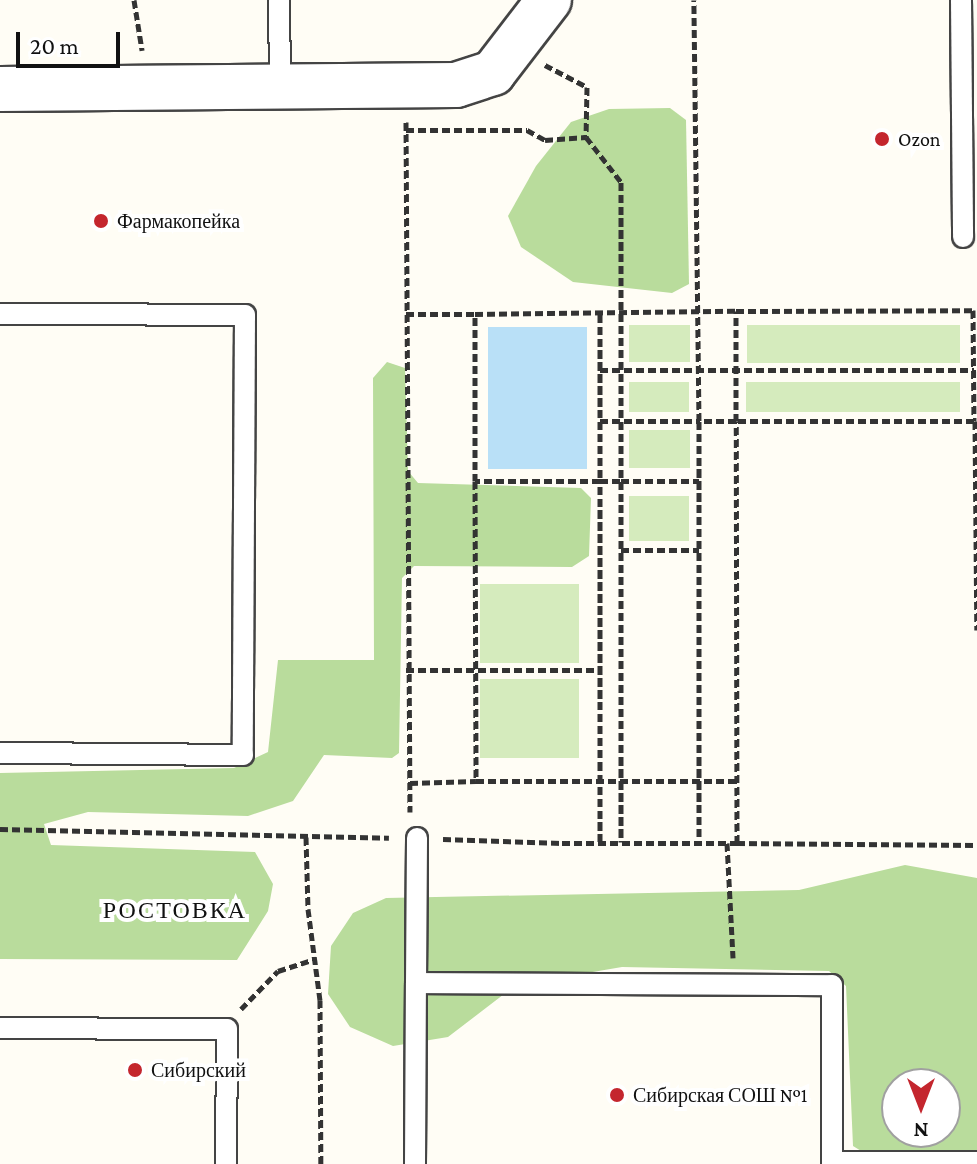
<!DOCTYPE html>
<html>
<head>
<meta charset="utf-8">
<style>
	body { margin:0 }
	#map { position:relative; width:977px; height:1164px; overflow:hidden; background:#fffdf5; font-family:"Crimson Pro",serif }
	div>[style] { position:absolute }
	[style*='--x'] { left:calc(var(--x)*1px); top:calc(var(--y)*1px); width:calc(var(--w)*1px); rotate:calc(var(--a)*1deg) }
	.green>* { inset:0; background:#d5ebbd; transform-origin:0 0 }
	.forest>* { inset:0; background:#b9dc9c }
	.water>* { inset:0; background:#b9e0f7; transform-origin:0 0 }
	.path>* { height:5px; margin-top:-2.5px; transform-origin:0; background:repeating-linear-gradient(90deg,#333 0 8px,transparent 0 12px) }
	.roads { filter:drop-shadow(2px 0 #444) drop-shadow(-2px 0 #444) drop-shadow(0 2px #444) drop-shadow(0 -2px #444) }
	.service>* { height:20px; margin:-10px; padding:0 10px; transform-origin:10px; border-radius:10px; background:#fff }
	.tertiary>* { height:44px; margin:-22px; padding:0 22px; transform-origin:22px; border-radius:22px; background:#fff }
	.dots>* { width:22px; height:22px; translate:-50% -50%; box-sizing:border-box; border:4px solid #fff; border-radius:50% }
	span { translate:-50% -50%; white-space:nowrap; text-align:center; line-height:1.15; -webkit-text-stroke:8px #fff; paint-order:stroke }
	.poi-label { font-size:20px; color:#111 }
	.left { translate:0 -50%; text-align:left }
	.quarter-label { font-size:24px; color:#111; letter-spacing:2px }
	.north { position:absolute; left:881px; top:1068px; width:80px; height:80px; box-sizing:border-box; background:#fff; border:2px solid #a0a0a0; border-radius:50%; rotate:180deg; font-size:22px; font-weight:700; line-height:32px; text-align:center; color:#111 }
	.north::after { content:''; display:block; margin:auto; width:28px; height:36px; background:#c4262e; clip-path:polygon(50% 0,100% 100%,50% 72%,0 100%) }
	.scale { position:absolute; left:16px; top:32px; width:104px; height:36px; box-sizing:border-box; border:4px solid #111; border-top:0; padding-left:10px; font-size:24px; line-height:28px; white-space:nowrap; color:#111; -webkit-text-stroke:6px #fff; paint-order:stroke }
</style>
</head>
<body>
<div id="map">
	<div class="green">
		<i style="left:629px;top:325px;width:61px;height:37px"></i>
		<i style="left:747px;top:325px;width:213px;height:38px"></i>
		<i style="left:629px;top:382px;width:60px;height:30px"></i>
		<i style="left:746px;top:382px;width:214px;height:30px"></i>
		<i style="left:629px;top:430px;width:61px;height:38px"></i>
		<i style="left:629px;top:496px;width:60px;height:45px"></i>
		<i style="left:480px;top:584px;width:99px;height:79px"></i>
		<i style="left:480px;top:679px;width:99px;height:79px"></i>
	</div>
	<div class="forest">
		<i style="clip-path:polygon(670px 108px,686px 120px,689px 284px,672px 293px,573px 282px,521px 247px,508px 216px,536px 166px,571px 122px,609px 109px)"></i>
		<i style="clip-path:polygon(387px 362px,405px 368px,408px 471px,418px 483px,581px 488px,591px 498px,589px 556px,572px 567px,414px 566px,402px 578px,399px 753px,392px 758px,324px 755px,293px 801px,248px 816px,88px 812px,44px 824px,51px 845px,255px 852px,273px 884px,268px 911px,237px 960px,0 959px,0 773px,234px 768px,268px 752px,278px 660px,374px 660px,373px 378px)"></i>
		<i style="clip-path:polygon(evenodd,905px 865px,977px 878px,977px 1158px,871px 1157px,853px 1146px,846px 986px,829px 971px,622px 967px,516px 985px,448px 1037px,393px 1046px,350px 1027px,328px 994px,331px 946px,353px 913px,386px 898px,799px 890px,905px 865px,897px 1084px,945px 1084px,945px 1132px,897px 1132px,897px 1084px)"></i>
	</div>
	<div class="water">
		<i style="left:488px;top:327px;width:99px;height:142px"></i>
	</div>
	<div class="path">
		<i style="--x:134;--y:0;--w:51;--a:80.9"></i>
		<i style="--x:545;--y:65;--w:47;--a:27.6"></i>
		<i style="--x:587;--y:87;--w:50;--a:91.1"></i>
		<i style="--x:586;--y:137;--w:57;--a:52.1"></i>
		<i style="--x:621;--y:182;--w:299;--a:90"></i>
		<i style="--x:621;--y:481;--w:78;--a:0"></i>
		<i style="--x:406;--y:122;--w:690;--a:89.67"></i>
		<i style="--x:406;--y:130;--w:121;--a:0"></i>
		<i style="--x:527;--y:130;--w:21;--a:29"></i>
		<i style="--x:545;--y:140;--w:41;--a:-4.2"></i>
		<i style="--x:973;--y:310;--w:111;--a:89.5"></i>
		<i style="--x:974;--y:421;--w:238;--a:180"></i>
		<i style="--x:736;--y:421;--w:110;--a:-90"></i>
		<i style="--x:736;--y:311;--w:237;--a:-0.2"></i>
		<i style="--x:406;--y:314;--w:69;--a:0"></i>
		<i style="--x:600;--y:314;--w:167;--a:90"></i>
		<i style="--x:600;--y:481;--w:125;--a:180"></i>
		<i style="--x:475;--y:481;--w:167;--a:-90"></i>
		<i style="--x:475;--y:314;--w:261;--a:-0.7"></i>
		<i style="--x:600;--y:370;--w:374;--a:0"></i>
		<i style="--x:600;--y:421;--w:99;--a:0"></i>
		<i style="--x:699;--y:421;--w:421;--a:-90.7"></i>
		<i style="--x:975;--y:421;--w:209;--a:89.5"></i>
		<i style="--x:475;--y:481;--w:300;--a:89.8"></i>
		<i style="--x:476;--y:781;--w:261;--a:0"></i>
		<i style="--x:621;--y:550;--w:78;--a:0"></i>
		<i style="--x:406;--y:670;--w:194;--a:0"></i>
		<i style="--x:410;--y:783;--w:66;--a:-1.7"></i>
		<i style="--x:0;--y:829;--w:389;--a:1.3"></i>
		<i style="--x:306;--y:837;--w:72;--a:88.4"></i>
		<i style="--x:308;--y:909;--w:92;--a:82.5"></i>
		<i style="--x:320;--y:1000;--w:164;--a:89.7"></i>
		<i style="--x:443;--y:839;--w:119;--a:1.9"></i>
		<i style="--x:562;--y:843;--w:175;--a:0"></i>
		<i style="--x:737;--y:843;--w:422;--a:-90.1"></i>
		<i style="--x:736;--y:421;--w:37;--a:180"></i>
		<i style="--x:699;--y:421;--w:422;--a:90"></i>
		<i style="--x:600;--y:842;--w:361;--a:-90"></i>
		<i style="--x:600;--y:481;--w:21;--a:0"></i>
		<i style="--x:621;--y:481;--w:361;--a:90"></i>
		<i style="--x:727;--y:843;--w:115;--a:87"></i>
		<i style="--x:737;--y:843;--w:240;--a:0.5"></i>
		<i style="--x:241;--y:1009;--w:53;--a:-45.8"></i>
		<i style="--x:278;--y:971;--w:40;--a:-18"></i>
	</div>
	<div class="roads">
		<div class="service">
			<i style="--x:279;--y:0;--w:88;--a:89.3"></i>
			<i style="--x:961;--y:0;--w:237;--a:89.5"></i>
			<i style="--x:0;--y:314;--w:245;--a:0.2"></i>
			<i style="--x:245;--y:315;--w:440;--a:90.3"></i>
			<i style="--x:243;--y:755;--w:243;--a:-179.5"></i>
			<i style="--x:416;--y:983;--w:145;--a:-89.6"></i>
			<i style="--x:0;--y:1028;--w:227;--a:0.3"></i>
			<i style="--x:227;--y:1029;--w:135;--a:90.4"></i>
			<i style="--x:832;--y:1162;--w:145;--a:0"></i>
			<i style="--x:415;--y:1164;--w:181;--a:-89.7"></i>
			<i style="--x:416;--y:983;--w:416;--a:0.3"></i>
			<i style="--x:832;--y:985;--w:179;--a:90"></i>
		</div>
		<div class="tertiary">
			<i style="--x:0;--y:89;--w:456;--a:-0.5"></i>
			<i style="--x:456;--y:85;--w:39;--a:-18"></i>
			<i style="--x:493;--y:73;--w:92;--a:-52.5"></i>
		</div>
	</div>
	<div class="dots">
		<i style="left:882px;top:139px;background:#c4262e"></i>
		<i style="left:101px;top:221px;background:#c4262e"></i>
		<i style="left:135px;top:1070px;background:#c4262e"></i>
		<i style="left:617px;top:1095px;background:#c4262e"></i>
	</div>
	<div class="poi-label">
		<span class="left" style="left:898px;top:139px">Ozon</span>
		<span class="left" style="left:117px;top:221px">Фармакопейка</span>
		<span class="left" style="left:151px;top:1070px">Сибирский</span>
		<span class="left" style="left:633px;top:1095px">Сибирская СОШ №1</span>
	</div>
	<div class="quarter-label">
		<span style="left:175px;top:910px">РОСТОВКА</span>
	</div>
	<div class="north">N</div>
	<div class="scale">20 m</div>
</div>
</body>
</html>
